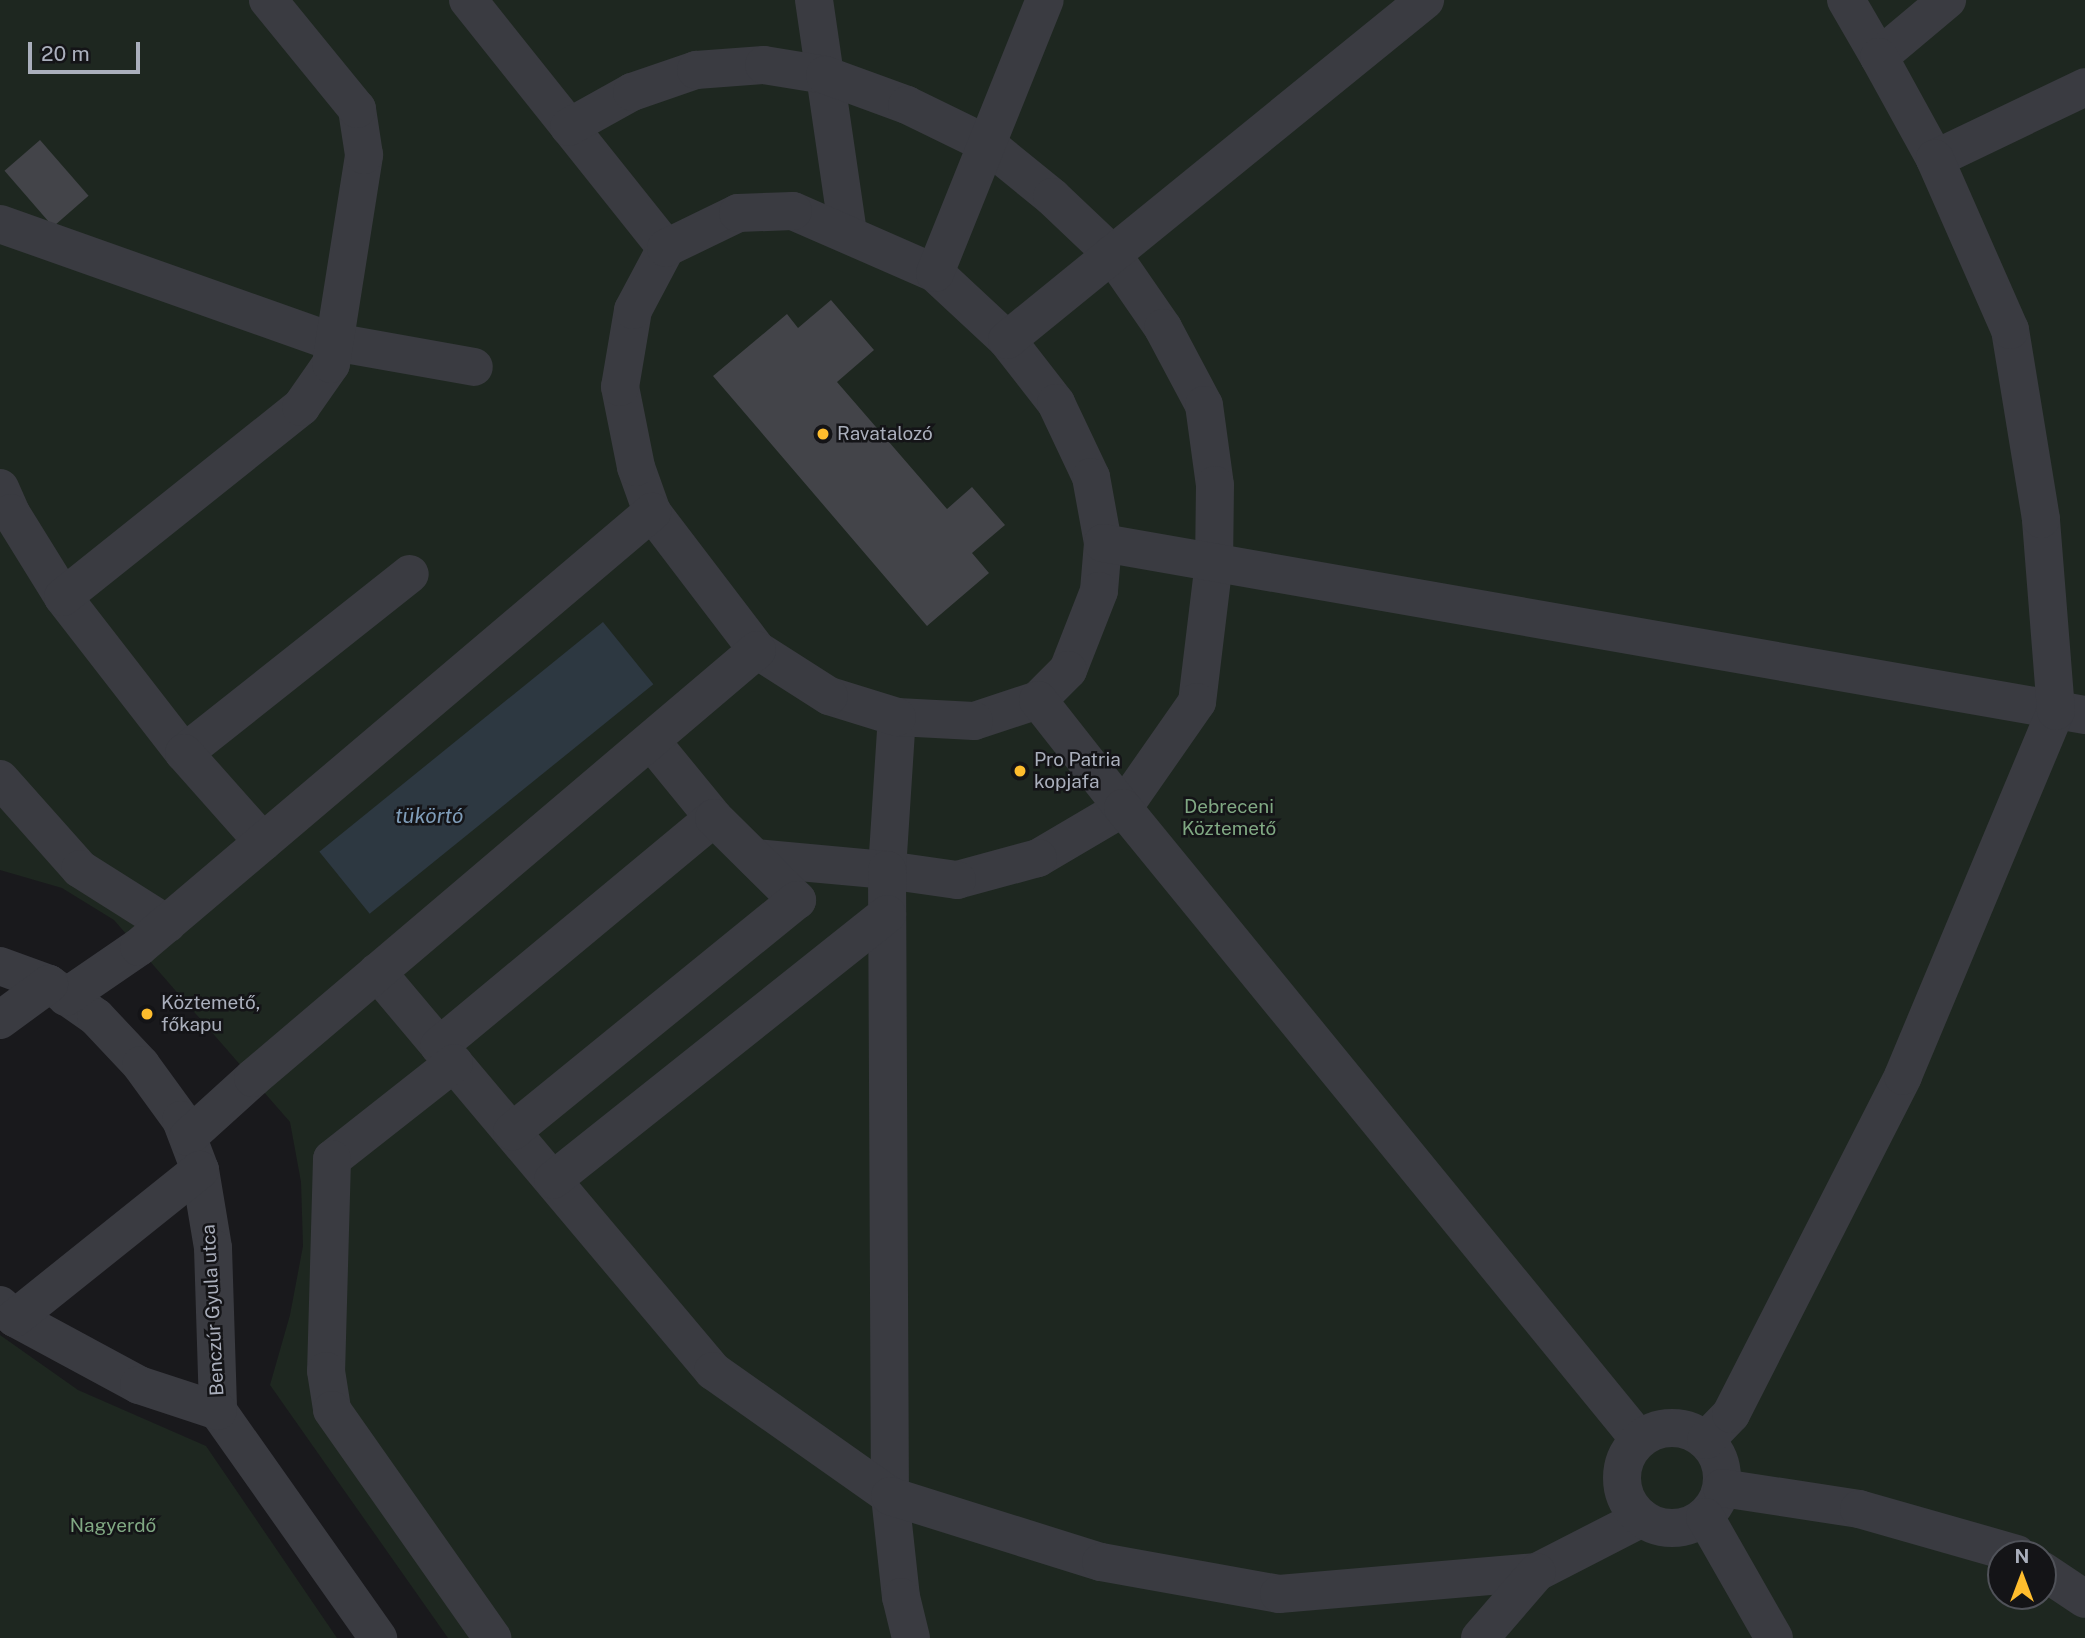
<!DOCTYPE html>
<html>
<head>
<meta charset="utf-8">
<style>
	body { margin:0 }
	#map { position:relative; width:2085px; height:1638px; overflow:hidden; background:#19191c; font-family:"Public Sans",sans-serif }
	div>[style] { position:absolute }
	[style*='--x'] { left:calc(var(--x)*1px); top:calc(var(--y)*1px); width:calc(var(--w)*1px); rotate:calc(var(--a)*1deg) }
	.green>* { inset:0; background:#1e2720 }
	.water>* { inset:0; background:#2d3841; transform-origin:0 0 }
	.building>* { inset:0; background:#434449; transform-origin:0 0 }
	.minor>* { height:38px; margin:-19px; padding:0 19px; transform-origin:19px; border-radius:19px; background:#3a3b41 }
	.minor>.ring { margin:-19px; padding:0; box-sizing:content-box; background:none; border:38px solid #3a3b41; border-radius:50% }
	.dots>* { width:19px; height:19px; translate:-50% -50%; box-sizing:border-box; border:4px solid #141417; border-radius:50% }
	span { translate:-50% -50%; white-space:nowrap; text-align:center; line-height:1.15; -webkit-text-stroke:5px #141417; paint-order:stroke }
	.poi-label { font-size:19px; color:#aaafbc }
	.left { translate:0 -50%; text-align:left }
	.park-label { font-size:19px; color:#80a883 }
	.street-label { font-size:19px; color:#aaafbc }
	.water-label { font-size:21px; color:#7f9db9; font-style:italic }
	.north { position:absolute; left:1987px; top:1540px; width:70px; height:70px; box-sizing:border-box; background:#141417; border:2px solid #505259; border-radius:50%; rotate:0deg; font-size:19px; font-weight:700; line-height:28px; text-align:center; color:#aaafbc }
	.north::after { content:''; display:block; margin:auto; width:24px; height:32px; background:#ffbd2d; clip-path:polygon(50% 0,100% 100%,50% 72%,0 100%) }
	.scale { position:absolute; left:28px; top:42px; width:112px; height:32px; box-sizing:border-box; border:4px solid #aaafbc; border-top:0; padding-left:9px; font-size:21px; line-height:24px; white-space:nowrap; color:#aaafbc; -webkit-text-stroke:5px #141417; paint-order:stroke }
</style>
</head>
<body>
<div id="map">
	<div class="green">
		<i style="clip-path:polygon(evenodd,0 0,2085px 0,2085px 1638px,448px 1638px,270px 1385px,290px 1315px,303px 1246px,301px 1182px,290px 1122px,114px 920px,62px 888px,0 870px,0 0,2001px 1554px,2043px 1554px,2043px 1596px,2001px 1596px,2001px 1554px)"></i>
		<i style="clip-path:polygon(0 1335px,78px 1390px,206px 1446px,337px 1638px,0 1638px)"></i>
	</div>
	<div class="water">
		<i style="left:603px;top:622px;width:80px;height:365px;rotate:51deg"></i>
	</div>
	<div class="building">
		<i style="left:40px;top:140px;width:74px;height:47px;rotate:49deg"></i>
		<i style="clip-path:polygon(831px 300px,874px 350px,837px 382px,947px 509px,972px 487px,1005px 525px,972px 553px,989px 573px,927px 626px,713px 376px,787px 314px,798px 328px)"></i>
	</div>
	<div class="minor">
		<i style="--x:468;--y:0;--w:317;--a:51.4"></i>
		<i style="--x:814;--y:0;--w:235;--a:81.7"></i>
		<i style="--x:1846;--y:0;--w:66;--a:59.9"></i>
		<i style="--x:1879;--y:57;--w:89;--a:-40"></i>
		<i style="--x:1879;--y:57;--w:116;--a:61.2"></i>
		<i style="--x:1935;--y:159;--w:166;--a:-25.6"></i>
		<i style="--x:569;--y:127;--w:72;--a:-29.1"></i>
		<i style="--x:632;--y:92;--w:68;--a:-19"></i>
		<i style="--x:696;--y:70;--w:68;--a:-4.2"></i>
		<i style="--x:764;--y:65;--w:62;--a:9.3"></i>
		<i style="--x:825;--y:75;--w:87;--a:20.1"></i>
		<i style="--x:907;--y:105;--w:89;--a:26"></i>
		<i style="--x:987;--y:144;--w:84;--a:39.2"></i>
		<i style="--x:1052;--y:197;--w:83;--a:43.5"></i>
		<i style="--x:1112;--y:254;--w:90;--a:55.4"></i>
		<i style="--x:1163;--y:328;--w:87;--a:62"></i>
		<i style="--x:1204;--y:405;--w:81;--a:82.2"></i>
		<i style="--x:1215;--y:485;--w:77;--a:90.7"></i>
		<i style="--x:1214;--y:562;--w:141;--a:96.9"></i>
		<i style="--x:1197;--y:702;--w:129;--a:124.9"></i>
		<i style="--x:1123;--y:808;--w:99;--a:149.5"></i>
		<i style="--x:1038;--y:858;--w:84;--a:164.8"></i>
		<i style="--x:957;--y:880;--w:71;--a:-171.9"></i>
		<i style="--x:887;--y:870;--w:153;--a:-86.3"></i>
		<i style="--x:793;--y:211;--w:155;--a:23.6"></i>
		<i style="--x:935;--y:273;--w:98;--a:42.9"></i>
		<i style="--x:1007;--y:340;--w:80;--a:52.1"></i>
		<i style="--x:1056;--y:403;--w:82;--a:64.7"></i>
		<i style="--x:1091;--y:477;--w:67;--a:79.7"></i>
		<i style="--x:1103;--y:543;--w:48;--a:94.8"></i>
		<i style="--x:1099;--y:591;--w:85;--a:111.4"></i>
		<i style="--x:1068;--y:670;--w:42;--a:135"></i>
		<i style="--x:1038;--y:700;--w:67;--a:161.8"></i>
		<i style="--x:974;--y:721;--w:77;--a:-177"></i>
		<i style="--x:897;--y:717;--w:71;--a:-162.8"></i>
		<i style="--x:829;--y:696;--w:85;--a:-147.4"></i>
		<i style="--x:757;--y:650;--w:173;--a:-127.3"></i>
		<i style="--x:652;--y:512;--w:48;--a:-109.6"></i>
		<i style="--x:636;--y:467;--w:82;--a:-101.3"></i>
		<i style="--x:620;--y:387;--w:78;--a:-80.4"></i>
		<i style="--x:633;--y:310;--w:70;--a:-62"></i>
		<i style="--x:666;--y:248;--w:80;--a:-25.9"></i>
		<i style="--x:738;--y:213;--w:55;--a:-2.1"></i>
		<i style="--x:0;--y:224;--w:354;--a:19.5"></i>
		<i style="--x:334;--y:342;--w:142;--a:10.1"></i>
		<i style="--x:935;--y:273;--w:294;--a:-68.1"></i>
		<i style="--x:1007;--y:340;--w:539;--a:-39.12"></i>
		<i style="--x:0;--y:488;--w:27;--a:66"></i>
		<i style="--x:11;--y:513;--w:99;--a:58.2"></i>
		<i style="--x:63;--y:597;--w:197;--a:52.2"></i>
		<i style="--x:184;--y:753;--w:288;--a:-38.4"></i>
		<i style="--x:1103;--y:543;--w:997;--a:9.93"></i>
		<i style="--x:63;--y:597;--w:305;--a:-38.6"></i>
		<i style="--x:301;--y:407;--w:52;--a:-55.1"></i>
		<i style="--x:331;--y:364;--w:212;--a:-81"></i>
		<i style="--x:364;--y:155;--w:47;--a:-98.7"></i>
		<i style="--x:357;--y:109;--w:141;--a:-129.2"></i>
		<i style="--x:1038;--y:700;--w:137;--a:51.8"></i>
		<i style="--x:1123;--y:808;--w:815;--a:50.73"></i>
		<i style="--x:651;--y:741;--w:99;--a:50.7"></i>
		<i style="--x:184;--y:753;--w:119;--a:48.4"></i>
		<i style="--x:0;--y:779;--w:120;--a:48.4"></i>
		<i style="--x:80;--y:869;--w:103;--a:32.3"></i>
		<i style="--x:755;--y:858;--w:133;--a:5.2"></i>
		<i style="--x:887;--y:870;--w:626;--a:89.73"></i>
		<i style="--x:890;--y:1496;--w:102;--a:83.8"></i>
		<i style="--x:901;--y:1597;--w:42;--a:76.3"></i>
		<i style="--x:0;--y:966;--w:52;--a:20.2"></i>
		<i style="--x:49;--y:984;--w:57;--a:35.1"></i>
		<i style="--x:96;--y:1017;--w:66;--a:46.8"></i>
		<i style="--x:141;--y:1065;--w:68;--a:54"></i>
		<i style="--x:181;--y:1120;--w:53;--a:69.2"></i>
		<i style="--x:200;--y:1170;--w:79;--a:80.5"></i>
		<i style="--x:213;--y:1248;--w:163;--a:88.2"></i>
		<i style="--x:218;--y:1411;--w:278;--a:54.8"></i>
		<i style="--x:377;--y:972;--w:522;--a:49.9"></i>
		<i style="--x:713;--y:1371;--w:217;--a:35.2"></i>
		<i style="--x:890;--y:1496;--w:221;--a:17.4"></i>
		<i style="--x:1101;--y:1562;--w:181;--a:10.2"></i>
		<i style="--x:1279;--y:1594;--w:259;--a:-4.9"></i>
		<i style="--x:1537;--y:1572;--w:118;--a:-27.2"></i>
		<i style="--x:66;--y:997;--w:88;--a:-34.4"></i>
		<i style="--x:139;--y:947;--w:673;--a:-40.3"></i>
		<i style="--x:0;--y:1020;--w:61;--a:-36.3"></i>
		<i style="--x:439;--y:1046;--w:357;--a:-39.7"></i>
		<i style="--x:714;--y:818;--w:117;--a:44.7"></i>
		<i style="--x:797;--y:900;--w:367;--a:140.9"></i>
		<i style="--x:454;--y:1063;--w:155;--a:141.8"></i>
		<i style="--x:332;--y:1159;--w:212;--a:91.6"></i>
		<i style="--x:326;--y:1371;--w:39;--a:81"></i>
		<i style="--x:332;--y:1410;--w:279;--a:54.9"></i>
		<i style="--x:188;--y:1137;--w:88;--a:-42.2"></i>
		<i style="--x:253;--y:1078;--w:661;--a:-40.34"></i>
		<i style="--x:553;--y:1180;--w:427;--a:-38.5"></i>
		<i style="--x:0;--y:1305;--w:20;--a:41"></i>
		<i style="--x:15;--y:1318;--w:141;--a:28.4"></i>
		<i style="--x:139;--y:1385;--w:83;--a:18.2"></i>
		<i style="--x:15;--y:1318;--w:237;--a:-38.7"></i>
		<i class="ring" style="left:1622px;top:1428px;width:62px;height:62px"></i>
		<i style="--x:1706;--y:1440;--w:36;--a:-46"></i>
		<i style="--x:1731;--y:1414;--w:379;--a:-63"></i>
		<i style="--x:1903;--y:1076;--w:396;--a:-67.3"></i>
		<i style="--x:2056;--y:711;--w:193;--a:-94.5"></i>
		<i style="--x:2041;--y:519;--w:192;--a:-99.3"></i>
		<i style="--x:2010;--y:330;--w:187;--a:-113.7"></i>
		<i style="--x:1722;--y:1488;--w:139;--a:8.7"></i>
		<i style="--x:1859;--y:1509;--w:164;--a:15.9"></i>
		<i style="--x:1705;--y:1517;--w:139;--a:60.3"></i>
		<i style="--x:2043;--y:1571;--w:50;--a:33.7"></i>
		<i style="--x:1480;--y:1638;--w:87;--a:-49.2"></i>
	</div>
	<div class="dots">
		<i style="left:823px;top:434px;background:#ffbd2d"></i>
		<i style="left:1020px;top:771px;background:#ffbd2d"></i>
		<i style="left:147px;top:1014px;background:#ffbd2d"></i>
	</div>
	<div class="poi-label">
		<span class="left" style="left:837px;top:434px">Ravatalozó</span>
		<span class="left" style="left:1034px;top:771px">Pro Patria<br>kopjafa</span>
		<span class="left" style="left:161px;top:1014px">Köztemető,<br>főkapu</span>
	</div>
	<div class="park-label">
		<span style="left:1229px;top:818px">Debreceni<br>Köztemető</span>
		<span style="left:113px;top:1526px">Nagyerdő</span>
	</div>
	<div class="street-label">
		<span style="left:213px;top:1310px;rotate:-93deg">Benczúr Gyula utca</span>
	</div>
	<div class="water-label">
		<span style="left:429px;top:816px">tükörtó</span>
	</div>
	<div class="north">N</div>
	<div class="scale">20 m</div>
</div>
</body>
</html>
